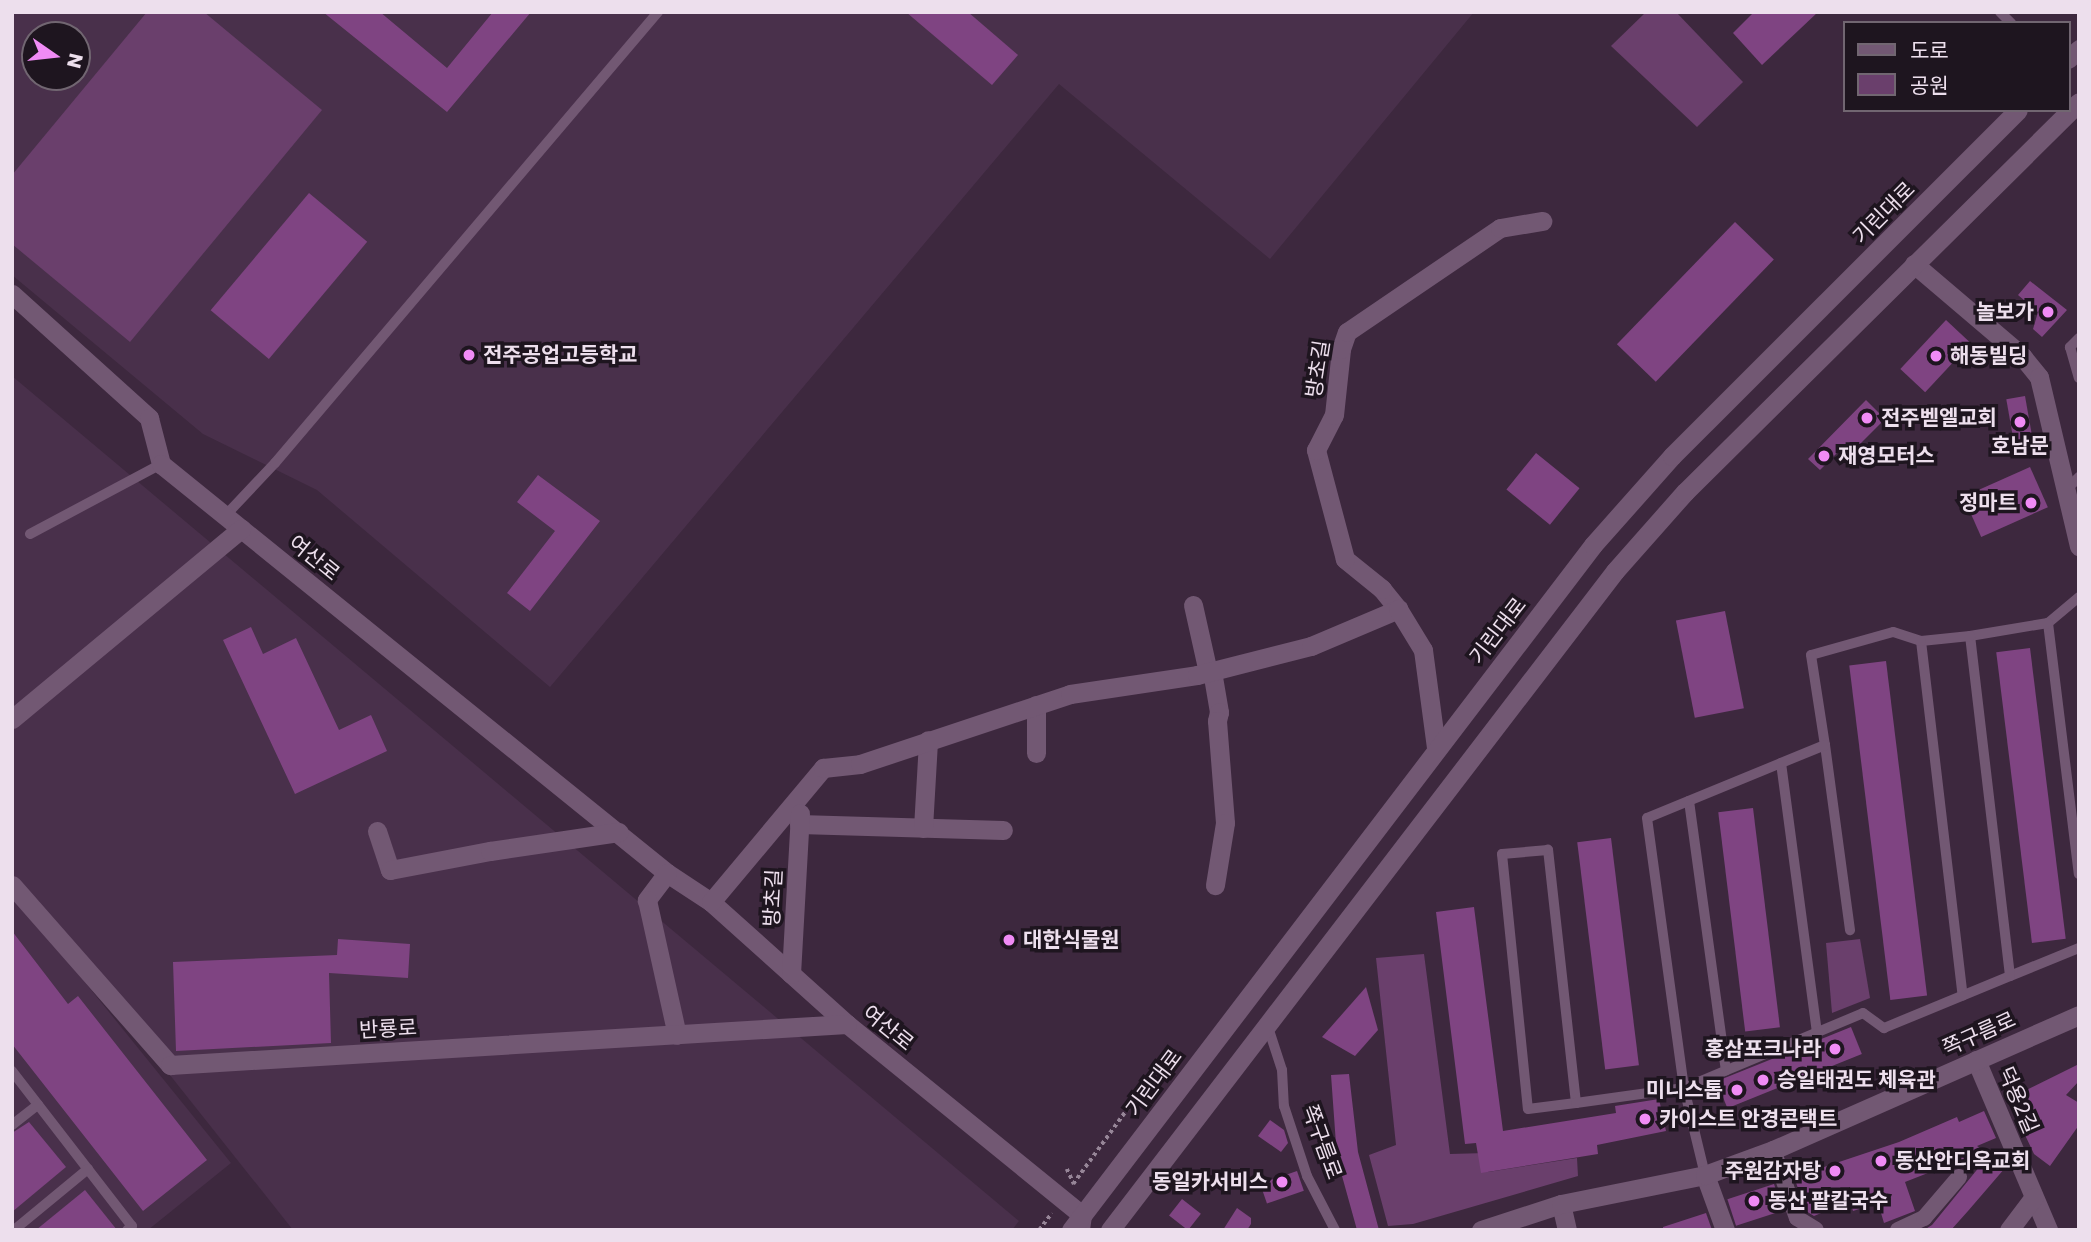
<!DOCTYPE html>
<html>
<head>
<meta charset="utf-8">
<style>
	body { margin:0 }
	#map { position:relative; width:2091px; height:1242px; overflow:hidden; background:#3d283e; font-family:Poppins,"Noto Sans KR",sans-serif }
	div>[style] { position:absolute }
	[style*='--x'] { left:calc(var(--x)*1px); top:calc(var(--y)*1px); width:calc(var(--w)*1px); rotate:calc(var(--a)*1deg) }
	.built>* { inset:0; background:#49304b }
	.green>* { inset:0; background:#6a3f6c }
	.building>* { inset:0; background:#7f4482; transform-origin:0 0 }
	.path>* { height:3.5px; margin-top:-1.75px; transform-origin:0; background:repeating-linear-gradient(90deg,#978698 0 3.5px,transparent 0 7px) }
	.service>* { height:10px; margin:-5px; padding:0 5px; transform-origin:5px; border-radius:5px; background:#725873 }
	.pedestrian>* { height:16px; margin:-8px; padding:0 8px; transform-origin:8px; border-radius:8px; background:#725873 }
	.minor>* { height:19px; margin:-9.5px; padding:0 9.5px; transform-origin:9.5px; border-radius:9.5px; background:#725873 }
	.tertiary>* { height:19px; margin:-9.5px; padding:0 9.5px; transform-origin:9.5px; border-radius:9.5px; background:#725873 }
	.dots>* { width:19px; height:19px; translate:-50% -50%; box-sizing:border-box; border:4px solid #1e151f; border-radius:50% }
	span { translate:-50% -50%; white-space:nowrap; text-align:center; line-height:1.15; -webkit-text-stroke:7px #1e151f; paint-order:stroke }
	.street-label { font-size:21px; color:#eddfed }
	.poi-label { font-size:21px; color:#eddfed; font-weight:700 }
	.right { translate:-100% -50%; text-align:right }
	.left { translate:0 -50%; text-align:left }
	.frame { position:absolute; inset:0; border:14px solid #eddfed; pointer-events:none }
	.legend { position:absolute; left:1843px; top:21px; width:228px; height:91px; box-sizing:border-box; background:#1e151f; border:2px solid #716671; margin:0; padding:9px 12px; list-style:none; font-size:21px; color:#eddfed }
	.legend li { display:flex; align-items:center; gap:14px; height:35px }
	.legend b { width:35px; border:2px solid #716671 }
	.north { position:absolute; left:21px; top:21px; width:70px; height:70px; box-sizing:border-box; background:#1e151f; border:2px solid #716671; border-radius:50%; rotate:104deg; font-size:19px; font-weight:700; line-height:28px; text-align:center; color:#eddfed }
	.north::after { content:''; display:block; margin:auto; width:24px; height:32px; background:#f08bf5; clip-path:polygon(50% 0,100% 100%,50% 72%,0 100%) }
</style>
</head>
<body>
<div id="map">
	<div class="built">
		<i style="clip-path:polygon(evenodd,12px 12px,1474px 12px,1270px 259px,1059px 84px,550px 687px,317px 490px,203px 434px,12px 275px,12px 12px,35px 35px,77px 35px,77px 77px,35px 77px,35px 35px)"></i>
		<i style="clip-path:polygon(12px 376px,1019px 1221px,1012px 1230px,293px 1230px,12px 876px)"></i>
		<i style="clip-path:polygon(12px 892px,231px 1163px,148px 1230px,12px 1230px)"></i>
	</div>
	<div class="green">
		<i style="clip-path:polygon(147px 12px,204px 12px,322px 110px,130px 342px,12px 244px,12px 175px)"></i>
		<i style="clip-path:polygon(1646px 12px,1676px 12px,1743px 82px,1697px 127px,1611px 46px)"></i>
		<i style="clip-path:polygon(1860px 939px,1870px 998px,1832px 1013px,1826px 943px)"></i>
		<i style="clip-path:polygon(1424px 954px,1450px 1154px,1486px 1153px,1488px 1172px,1577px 1158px,1578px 1176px,1413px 1224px,1388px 1226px,1369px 1155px,1396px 1145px,1376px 958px)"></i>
	</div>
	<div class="building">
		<i style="clip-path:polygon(323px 12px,380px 12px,447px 68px,493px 12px,531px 12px,447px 112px)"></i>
		<i style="clip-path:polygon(906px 12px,968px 12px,1018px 55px,992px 85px)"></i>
		<i style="clip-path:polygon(1754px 12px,1818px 12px,1762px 65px,1733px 33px)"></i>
		<i style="left:309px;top:193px;width:76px;height:153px;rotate:40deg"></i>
		<i style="left:1735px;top:222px;width:54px;height:170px;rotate:44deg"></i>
		<i style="clip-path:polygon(2030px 281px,2067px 310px,2042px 337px,2033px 329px,2038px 312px,2018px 295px)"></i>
		<i style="left:1946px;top:320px;width:34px;height:67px;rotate:43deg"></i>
		<i style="left:2025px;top:396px;width:48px;height:19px;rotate:80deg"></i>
		<i style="clip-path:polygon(1866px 400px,1885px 419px,1848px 456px,1841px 449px,1820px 470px,1808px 459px)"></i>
		<i style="left:1536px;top:453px;width:56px;height:47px;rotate:39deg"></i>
		<i style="left:2030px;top:467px;width:44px;height:73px;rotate:66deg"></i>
		<i style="clip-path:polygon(538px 475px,600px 521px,530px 611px,507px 593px,555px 531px,517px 502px)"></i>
		<i style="left:1725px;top:611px;width:99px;height:50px;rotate:79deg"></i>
		<i style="clip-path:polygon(251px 627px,263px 654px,296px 638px,339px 730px,371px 715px,387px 751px,295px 794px,223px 640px)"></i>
		<i style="left:2030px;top:648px;width:293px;height:34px;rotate:83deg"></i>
		<i style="left:1886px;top:661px;width:337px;height:37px;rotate:83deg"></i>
		<i style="left:1753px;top:808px;width:221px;height:35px;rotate:83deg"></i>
		<i style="left:1611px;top:838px;width:229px;height:34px;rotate:83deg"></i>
		<i style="clip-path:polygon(1474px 907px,1503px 1131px,1616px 1113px,1615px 1106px,1659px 1099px,1666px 1131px,1597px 1145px,1598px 1154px,1481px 1173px,1476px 1143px,1465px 1144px,1436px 912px)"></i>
		<i style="clip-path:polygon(12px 931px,68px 1004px,78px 996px,207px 1160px,143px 1211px,12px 1044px)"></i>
		<i style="clip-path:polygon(338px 939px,410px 944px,408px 978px,329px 973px,331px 1043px,176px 1051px,173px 962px,337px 955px)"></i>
		<i style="clip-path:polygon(1366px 987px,1378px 1030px,1355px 1056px,1322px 1037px)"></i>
		<i style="left:1851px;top:1027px;width:29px;height:145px;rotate:68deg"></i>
		<i style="clip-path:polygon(2079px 1064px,2079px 1081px,2066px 1095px,2079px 1103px,2079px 1125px,2050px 1166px,2034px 1154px,2008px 1099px)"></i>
		<i style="clip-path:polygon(1349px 1074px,1358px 1152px,1379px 1230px,1357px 1230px,1337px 1158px,1331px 1075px)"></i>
		<i style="clip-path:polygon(1984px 1111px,1996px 1138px,1977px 1146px,1984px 1151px,1905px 1182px,1915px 1211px,1884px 1223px,1878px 1203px,1853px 1211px,1850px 1201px,1814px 1216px,1806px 1211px,1794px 1177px,1899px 1142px,1957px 1117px,1959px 1122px)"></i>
		<i style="clip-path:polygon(1270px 1120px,1284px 1130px,1288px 1143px,1281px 1152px,1258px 1136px)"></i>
		<i style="clip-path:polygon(29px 1122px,66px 1167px,12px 1212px,12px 1133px)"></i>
		<i style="clip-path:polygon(1989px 1155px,2005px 1168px,1968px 1211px,1951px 1230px,1924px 1230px,1932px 1225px)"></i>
		<i style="left:1297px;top:1171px;width:21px;height:39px;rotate:71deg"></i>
		<i style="left:1774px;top:1184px;width:28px;height:49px;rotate:72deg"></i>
		<i style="clip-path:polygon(85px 1190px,117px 1230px,36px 1230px)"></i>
		<i style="left:1182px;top:1199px;width:24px;height:21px;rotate:38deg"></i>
		<i style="clip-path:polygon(1237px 1208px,1251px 1218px,1251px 1224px,1247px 1230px,1223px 1230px)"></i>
		<i style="clip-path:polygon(1706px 1213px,1712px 1230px,1663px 1230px,1663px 1227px)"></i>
	</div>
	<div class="path">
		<i style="--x:1067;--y:1169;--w:17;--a:65"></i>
		<i style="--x:1073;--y:1184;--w:148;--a:-54.1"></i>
		<i style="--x:1039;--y:1230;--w:21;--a:-53"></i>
	</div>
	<div class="service">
		<i style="--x:2000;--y:12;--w:16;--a:45"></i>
		<i style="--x:2079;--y:338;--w:13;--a:135"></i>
		<i style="--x:2070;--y:347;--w:32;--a:74"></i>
		<i style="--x:2065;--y:491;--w:20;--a:-45"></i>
		<i style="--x:225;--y:516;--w:73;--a:-46.7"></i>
		<i style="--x:275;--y:463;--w:592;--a:-49.66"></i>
		<i style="--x:30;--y:534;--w:149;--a:-28.1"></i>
		<i style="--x:2079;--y:597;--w:40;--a:140"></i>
		<i style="--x:2048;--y:623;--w:253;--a:83"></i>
		<i style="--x:1970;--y:636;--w:79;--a:-9.5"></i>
		<i style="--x:1921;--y:641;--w:357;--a:83.3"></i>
		<i style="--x:1825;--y:745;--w:187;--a:82.3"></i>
		<i style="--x:1781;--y:763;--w:272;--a:82.4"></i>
		<i style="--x:1689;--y:801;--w:272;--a:82.2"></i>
		<i style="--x:2010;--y:976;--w:74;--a:-22.1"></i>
		<i style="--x:1268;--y:1027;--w:45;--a:72"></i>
		<i style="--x:1282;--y:1070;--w:36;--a:87"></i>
		<i style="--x:1284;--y:1106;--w:74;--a:71.8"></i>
		<i style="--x:1307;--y:1176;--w:61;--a:62.6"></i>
		<i style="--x:12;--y:1071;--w:196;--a:52.3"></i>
		<i style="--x:132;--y:1226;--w:6;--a:141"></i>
		<i style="--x:1576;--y:1103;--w:255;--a:-96.3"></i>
		<i style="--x:1548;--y:850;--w:46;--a:175"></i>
		<i style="--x:1502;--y:854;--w:256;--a:84.2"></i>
		<i style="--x:1528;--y:1109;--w:48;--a:-7.1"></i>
		<i style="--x:1576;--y:1103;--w:109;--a:-7.9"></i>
		<i style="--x:1684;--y:1088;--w:194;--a:-22.7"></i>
		<i style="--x:1863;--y:1013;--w:26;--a:36"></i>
		<i style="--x:1884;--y:1028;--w:136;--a:-22.4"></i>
		<i style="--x:2010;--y:976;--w:342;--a:-96.7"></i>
		<i style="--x:1970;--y:636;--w:49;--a:174.2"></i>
		<i style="--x:1921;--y:641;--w:29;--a:-162"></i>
		<i style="--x:1893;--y:632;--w:85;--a:164.3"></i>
		<i style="--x:1811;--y:655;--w:91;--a:81.2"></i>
		<i style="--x:1825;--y:745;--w:192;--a:157.7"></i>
		<i style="--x:1647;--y:818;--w:273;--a:82.2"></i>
		<i style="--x:1684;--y:1088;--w:89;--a:76.4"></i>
		<i style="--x:12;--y:1125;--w:33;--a:-38"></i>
		<i style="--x:14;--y:1230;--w:96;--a:-39.5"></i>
	</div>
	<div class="pedestrian">
		<i style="--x:1773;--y:1150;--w:72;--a:70.6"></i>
		<i style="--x:1797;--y:1218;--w:22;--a:32"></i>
		<i style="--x:1898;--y:1230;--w:29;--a:-25"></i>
		<i style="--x:1924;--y:1218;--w:54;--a:-49.5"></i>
	</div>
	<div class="minor">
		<i style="--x:1914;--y:264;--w:142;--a:40.4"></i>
		<i style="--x:2022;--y:356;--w:27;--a:51"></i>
		<i style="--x:2039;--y:377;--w:174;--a:76.7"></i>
		<i style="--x:12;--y:294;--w:185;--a:42.1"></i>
		<i style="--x:149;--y:418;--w:48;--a:75.4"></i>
		<i style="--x:161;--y:464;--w:651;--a:38.95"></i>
		<i style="--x:667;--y:873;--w:53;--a:33.4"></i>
		<i style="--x:711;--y:902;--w:183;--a:41.9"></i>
		<i style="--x:847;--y:1024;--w:303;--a:39.1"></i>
		<i style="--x:1082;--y:1215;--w:15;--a:98"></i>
		<i style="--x:1193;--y:605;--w:69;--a:77.4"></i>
		<i style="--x:1398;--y:609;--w:26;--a:-129"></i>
		<i style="--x:1382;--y:589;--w:48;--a:-141"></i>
		<i style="--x:1345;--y:559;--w:113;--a:-104.9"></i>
		<i style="--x:1316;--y:450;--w:39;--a:-63"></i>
		<i style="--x:1334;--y:415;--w:66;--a:-83.9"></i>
		<i style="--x:1341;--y:349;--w:18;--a:-71"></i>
		<i style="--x:1347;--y:332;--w:185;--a:-34.2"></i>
		<i style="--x:1500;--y:228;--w:43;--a:-9.5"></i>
		<i style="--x:1212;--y:671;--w:42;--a:80.3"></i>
		<i style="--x:1219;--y:712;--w:9;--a:103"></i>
		<i style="--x:1217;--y:721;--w:102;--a:85.5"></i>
		<i style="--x:1225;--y:823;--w:63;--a:99.2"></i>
		<i style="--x:1036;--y:705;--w:48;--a:90"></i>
		<i style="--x:12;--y:719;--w:298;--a:-39.7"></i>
		<i style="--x:799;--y:824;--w:204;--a:1.7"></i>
		<i style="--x:923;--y:828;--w:88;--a:-86.7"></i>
		<i style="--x:377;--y:831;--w:41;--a:71.6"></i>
		<i style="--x:390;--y:870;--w:102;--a:-10.8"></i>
		<i style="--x:490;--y:851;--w:130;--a:-8.4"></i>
		<i style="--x:667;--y:873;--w:34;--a:127"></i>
		<i style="--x:647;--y:900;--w:138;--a:77.5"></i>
		<i style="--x:12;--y:885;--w:240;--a:48.7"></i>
		<i style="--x:170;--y:1065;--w:678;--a:-3.47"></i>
		<i style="--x:711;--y:902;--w:175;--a:-50.1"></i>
		<i style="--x:823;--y:768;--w:37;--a:-6"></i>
		<i style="--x:860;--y:764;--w:221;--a:-18.4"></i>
		<i style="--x:1070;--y:694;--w:128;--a:-8.5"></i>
		<i style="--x:1197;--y:675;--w:118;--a:-14.3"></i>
		<i style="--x:1311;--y:646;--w:95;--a:-23"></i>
		<i style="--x:1398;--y:609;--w:48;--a:58.6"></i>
		<i style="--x:1423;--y:650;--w:99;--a:82.4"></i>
		<i style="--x:791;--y:974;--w:161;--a:-86.8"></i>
		<i style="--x:1976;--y:1060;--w:185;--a:67"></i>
		<i style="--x:1705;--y:1175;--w:59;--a:70"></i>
		<i style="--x:1561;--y:1204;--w:27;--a:77"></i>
		<i style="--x:1481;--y:1230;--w:84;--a:-18"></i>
		<i style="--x:1561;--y:1204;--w:147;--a:-11.4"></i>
		<i style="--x:1705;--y:1175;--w:72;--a:-20.2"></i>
		<i style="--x:1773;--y:1150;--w:334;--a:-23.8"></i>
		<i style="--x:2009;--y:1230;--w:41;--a:-52.9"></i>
	</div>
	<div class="tertiary">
		<i style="--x:2068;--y:59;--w:15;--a:-42"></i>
		<i style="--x:1071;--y:1230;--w:861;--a:-52.69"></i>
		<i style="--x:1593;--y:545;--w:119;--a:-48.4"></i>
		<i style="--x:1672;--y:456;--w:489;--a:-45"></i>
		<i style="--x:1110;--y:1230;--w:830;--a:-52.54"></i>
		<i style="--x:1615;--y:571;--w:106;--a:-48.5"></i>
		<i style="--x:1685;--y:492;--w:554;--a:-44.71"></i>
	</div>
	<div class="dots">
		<i style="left:2048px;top:312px;background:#f08bf5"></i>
		<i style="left:469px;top:355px;background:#f08bf5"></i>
		<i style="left:1936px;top:356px;background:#f08bf5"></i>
		<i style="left:1867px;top:418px;background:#f08bf5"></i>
		<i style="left:2020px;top:422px;background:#f08bf5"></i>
		<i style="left:1824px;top:456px;background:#f08bf5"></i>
		<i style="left:2031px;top:503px;background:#f08bf5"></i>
		<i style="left:1009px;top:940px;background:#f08bf5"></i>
		<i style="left:1835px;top:1049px;background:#f08bf5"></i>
		<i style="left:1763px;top:1080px;background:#f08bf5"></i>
		<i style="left:1737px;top:1090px;background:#f08bf5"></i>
		<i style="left:1645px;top:1119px;background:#f08bf5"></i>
		<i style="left:1881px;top:1161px;background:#f08bf5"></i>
		<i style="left:1835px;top:1171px;background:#f08bf5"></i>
		<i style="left:1282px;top:1182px;background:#f08bf5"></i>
		<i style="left:1754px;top:1201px;background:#f08bf5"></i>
	</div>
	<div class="street-label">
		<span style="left:1884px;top:213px;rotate:-45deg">기린대로</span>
		<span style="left:1318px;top:369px;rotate:-81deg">방초길</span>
		<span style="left:314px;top:558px;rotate:39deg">여산로</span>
		<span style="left:1498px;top:631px;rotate:-52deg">기린대로</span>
		<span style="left:773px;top:898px;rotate:-87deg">방초길</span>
		<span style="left:888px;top:1028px;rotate:39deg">여산로</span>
		<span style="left:388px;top:1029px;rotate:-3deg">반룡로</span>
		<span style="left:1979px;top:1034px;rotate:-24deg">쪽구름로</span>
		<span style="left:1154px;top:1083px;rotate:-53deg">기린대로</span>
		<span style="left:2018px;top:1100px;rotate:67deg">덕용2길</span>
		<span style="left:1322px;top:1142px;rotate:70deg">쪽구름로</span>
	</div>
	<div class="poi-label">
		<span class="right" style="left:2034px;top:312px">놀보가</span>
		<span class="left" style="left:483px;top:355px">전주공업고등학교</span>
		<span class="left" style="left:1950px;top:356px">해동빌딩</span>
		<span class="left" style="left:1881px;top:418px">전주벧엘교회</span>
		<span style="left:2020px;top:446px">호남문</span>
		<span class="left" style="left:1838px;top:456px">재영모터스</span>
		<span class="right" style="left:2017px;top:503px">정마트</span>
		<span class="left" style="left:1023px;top:940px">대한식물원</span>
		<span class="right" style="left:1821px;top:1049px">홍삼포크나라</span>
		<span class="left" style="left:1777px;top:1080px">승일태권도 체육관</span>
		<span class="right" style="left:1723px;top:1090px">미니스톱</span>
		<span class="left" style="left:1659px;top:1119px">카이스트 안경콘택트</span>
		<span class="left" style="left:1895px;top:1161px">동산안디옥교회</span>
		<span class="right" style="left:1821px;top:1171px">주원감자탕</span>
		<span class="right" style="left:1268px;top:1182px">동일카서비스</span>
		<span class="left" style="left:1768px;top:1201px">동산 팥칼국수</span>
	</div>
	<div class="frame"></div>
	<ul class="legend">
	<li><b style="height:9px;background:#725873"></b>도로</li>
	<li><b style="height:19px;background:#6a3f6c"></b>공원</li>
	</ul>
	<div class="north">N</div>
</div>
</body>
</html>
